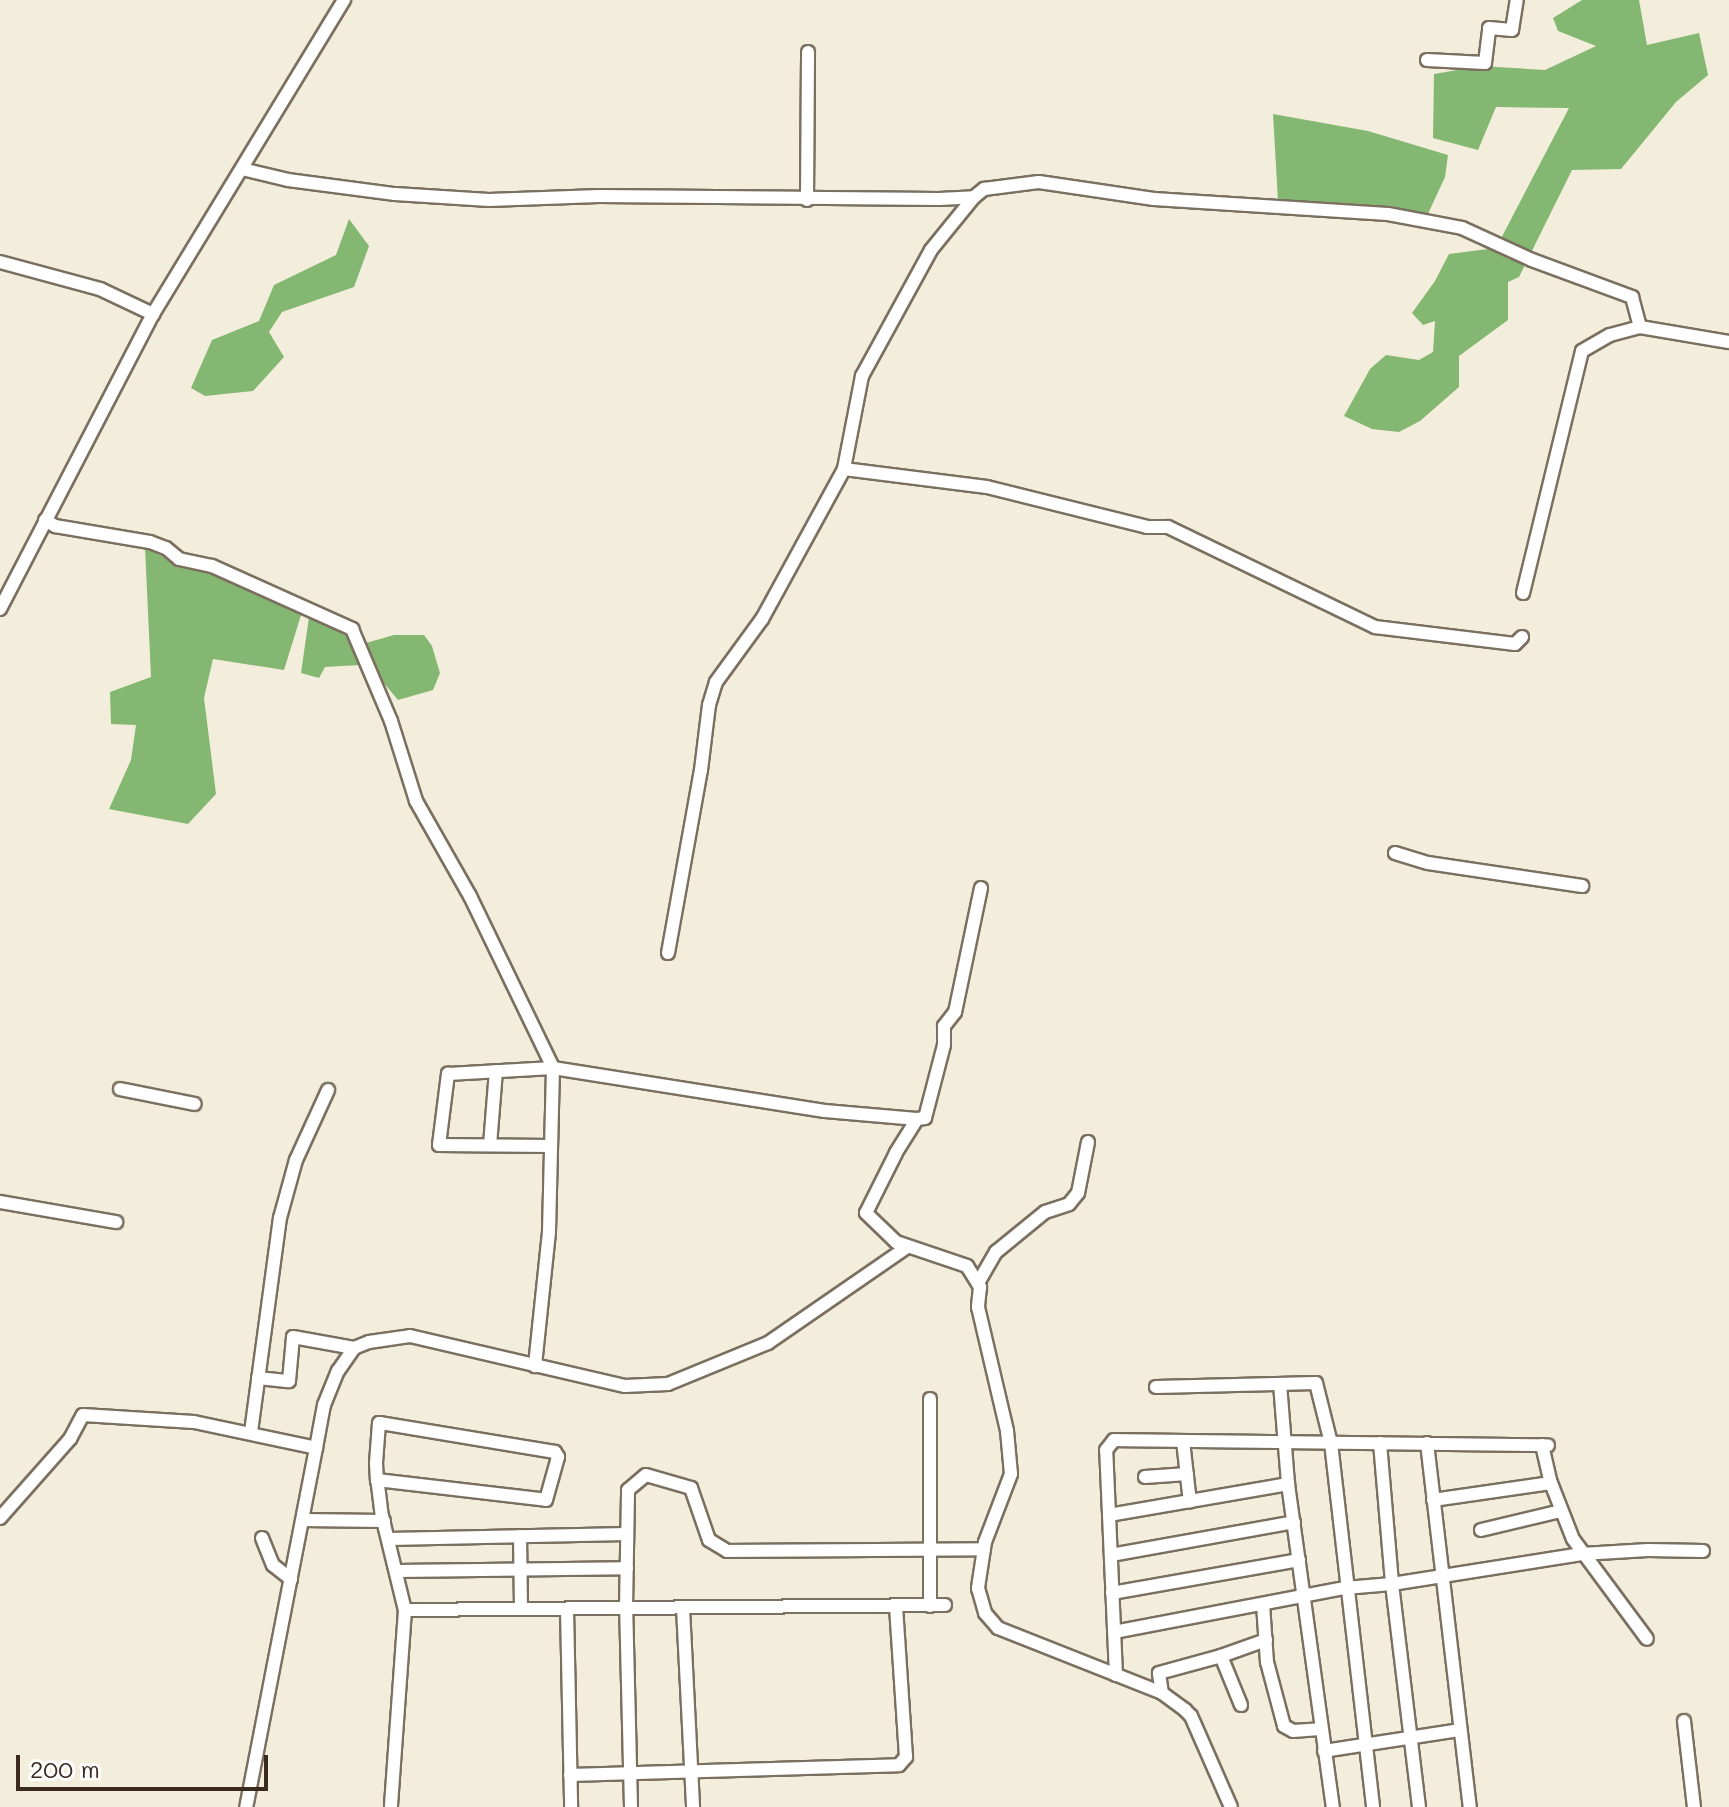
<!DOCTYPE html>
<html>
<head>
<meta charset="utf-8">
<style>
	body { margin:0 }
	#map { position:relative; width:1729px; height:1807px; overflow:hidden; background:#f3eedb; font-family:Mali,sans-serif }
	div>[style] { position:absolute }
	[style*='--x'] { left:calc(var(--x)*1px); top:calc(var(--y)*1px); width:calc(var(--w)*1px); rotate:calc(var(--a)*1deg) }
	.forest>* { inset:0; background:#84b772 }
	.roads { filter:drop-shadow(2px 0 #7b6f60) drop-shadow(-2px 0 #7b6f60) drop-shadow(0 2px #7b6f60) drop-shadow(0 -2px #7b6f60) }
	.minor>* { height:12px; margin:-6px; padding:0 6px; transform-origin:6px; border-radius:6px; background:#fff }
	span { translate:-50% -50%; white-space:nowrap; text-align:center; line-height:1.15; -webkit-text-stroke:7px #fff; paint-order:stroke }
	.scale { position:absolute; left:16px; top:1755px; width:252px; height:36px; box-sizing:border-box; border:4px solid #3b2a1e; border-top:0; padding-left:10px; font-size:24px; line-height:28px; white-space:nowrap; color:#3b2a1e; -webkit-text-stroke:6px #fff; paint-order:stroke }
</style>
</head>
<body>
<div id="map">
	<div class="forest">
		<i style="clip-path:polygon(1582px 0,1639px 0,1647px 45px,1699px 33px,1708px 75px,1676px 102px,1621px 169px,1572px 170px,1519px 277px,1508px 282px,1508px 320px,1459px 356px,1459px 387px,1420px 421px,1399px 432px,1372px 429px,1344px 416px,1370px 369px,1386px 355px,1419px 360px,1433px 352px,1435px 321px,1423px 325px,1412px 313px,1435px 281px,1449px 254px,1496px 248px,1569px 108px,1496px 107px,1478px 150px,1433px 138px,1434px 74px,1481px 66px,1545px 70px,1596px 46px,1558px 31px,1553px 18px)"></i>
		<i style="clip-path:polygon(1273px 114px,1368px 131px,1448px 155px,1445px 177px,1427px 216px,1329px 203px,1278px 201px)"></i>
		<i style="clip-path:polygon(349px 219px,369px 246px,354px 287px,282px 312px,269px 332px,284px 357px,253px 391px,205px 396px,191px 388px,212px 340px,259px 321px,274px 285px,336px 255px)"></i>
		<i style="clip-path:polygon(145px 548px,177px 563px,211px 569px,302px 612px,284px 670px,213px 659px,204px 698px,216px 794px,188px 824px,109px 809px,131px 760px,136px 725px,111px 724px,110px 692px,151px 677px)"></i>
		<i style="clip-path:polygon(309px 617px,350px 630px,360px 665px,325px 667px,319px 678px,301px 673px)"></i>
		<i style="clip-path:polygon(394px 635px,424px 635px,432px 646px,440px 673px,433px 690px,398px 700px,383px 682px,369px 658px,366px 643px)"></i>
	</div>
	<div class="roads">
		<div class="minor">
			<i style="--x:1427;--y:60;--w:58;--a:3"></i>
			<i style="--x:1485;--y:63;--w:35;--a:-83"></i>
			<i style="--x:1489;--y:28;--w:23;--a:5"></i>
			<i style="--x:1512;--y:30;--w:30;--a:-81"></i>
			<i style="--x:242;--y:169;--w:47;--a:13.4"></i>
			<i style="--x:288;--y:180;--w:108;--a:7.5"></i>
			<i style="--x:395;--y:194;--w:94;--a:3.7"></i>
			<i style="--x:489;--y:200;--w:110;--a:-2.1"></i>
			<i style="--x:599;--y:196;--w:340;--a:0.5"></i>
			<i style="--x:939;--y:199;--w:35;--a:-3"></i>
			<i style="--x:974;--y:197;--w:13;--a:-39"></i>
			<i style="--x:984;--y:189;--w:55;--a:-7.3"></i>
			<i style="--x:1039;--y:182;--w:116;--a:8.4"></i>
			<i style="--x:1154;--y:199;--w:234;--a:3.7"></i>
			<i style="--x:1388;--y:214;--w:75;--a:10.7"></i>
			<i style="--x:1462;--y:228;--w:77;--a:24.6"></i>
			<i style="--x:1532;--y:260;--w:107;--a:20.3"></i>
			<i style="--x:1632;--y:297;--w:31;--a:75"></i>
			<i style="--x:974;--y:197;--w:68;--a:129.1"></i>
			<i style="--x:931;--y:250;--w:144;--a:118.7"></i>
			<i style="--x:862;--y:376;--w:95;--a:101"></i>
			<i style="--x:844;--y:469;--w:144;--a:7.2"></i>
			<i style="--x:987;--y:487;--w:165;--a:14"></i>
			<i style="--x:1147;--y:527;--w:21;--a:0"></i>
			<i style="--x:1168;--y:527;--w:230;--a:25.8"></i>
			<i style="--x:1375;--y:627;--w:141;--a:6.9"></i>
			<i style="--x:1515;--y:644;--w:10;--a:-45"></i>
			<i style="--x:807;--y:200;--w:148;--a:-89.6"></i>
			<i style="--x:0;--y:262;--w:104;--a:15.1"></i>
			<i style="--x:100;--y:289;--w:59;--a:25.3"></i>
			<i style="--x:45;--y:520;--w:12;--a:31"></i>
			<i style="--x:55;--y:526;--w:96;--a:9.6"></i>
			<i style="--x:150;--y:542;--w:17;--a:21"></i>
			<i style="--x:166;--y:548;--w:17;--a:40"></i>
			<i style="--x:179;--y:559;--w:34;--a:12"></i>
			<i style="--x:212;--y:566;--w:154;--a:24.2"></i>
			<i style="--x:352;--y:629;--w:100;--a:67"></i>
			<i style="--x:391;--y:721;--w:84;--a:72.6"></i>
			<i style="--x:416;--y:801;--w:109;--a:60.4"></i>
			<i style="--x:470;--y:896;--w:191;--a:64.2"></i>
			<i style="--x:553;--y:1068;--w:164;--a:91.4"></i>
			<i style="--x:549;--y:1232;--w:135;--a:96"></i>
			<i style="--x:1523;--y:593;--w:249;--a:-76.3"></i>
			<i style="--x:1582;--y:351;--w:32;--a:-30"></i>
			<i style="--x:1610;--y:335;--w:31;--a:-15"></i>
			<i style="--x:1640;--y:327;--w:90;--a:9.6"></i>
			<i style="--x:0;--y:609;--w:332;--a:-62.6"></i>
			<i style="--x:153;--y:314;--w:368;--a:-58.7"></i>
			<i style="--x:1395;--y:853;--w:34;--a:17"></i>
			<i style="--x:1428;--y:863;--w:156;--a:8.5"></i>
			<i style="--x:981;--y:888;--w:127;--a:101.8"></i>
			<i style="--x:955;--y:1012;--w:18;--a:128"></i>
			<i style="--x:944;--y:1026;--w:19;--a:90"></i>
			<i style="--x:944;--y:1045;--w:75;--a:104.6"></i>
			<i style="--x:925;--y:1118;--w:8;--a:173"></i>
			<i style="--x:917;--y:1119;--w:40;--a:122"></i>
			<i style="--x:896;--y:1153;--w:67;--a:116.6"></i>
			<i style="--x:866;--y:1213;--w:42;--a:44"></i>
			<i style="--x:896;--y:1242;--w:75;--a:18.7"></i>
			<i style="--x:967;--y:1266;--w:25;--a:58"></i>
			<i style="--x:980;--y:1287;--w:20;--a:96"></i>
			<i style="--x:978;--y:1307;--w:127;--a:76.8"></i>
			<i style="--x:1007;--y:1431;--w:43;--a:84.7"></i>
			<i style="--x:1011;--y:1474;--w:73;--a:110.9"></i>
			<i style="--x:985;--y:1542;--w:47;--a:98.7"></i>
			<i style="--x:978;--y:1588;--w:26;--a:74"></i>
			<i style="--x:985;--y:1613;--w:20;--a:49"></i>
			<i style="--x:998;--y:1628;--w:176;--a:21.6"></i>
			<i style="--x:1162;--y:1693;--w:29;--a:36"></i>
			<i style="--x:1185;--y:1710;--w:8;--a:45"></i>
			<i style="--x:1191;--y:1716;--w:99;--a:66.3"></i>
			<i style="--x:668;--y:953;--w:186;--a:-79.8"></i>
			<i style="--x:701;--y:770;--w:65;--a:-83"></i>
			<i style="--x:709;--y:705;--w:24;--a:-73"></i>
			<i style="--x:716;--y:682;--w:78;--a:-53.9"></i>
			<i style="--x:762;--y:619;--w:171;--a:-61.3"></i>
			<i style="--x:120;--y:1089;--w:76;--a:11.3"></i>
			<i style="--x:490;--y:1145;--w:74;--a:-85.4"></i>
			<i style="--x:551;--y:1146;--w:112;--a:-179.5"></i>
			<i style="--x:439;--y:1145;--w:72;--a:-82.8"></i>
			<i style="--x:448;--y:1074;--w:105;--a:-3.3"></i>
			<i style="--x:553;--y:1068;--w:275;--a:9"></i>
			<i style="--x:825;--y:1111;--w:92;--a:5"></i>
			<i style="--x:0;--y:1202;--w:118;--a:9.8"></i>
			<i style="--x:978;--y:1283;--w:36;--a:-60"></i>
			<i style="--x:996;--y:1252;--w:63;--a:-39.2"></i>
			<i style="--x:1045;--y:1212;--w:25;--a:-18"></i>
			<i style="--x:1069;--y:1204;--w:14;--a:-51"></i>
			<i style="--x:1078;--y:1193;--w:52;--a:-78.9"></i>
			<i style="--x:258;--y:1378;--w:31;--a:6"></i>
			<i style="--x:289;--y:1381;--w:44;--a:-84.8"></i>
			<i style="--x:293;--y:1337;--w:62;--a:10.2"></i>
			<i style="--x:1280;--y:1384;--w:100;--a:85.4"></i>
			<i style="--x:1288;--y:1484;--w:326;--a:82.1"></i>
			<i style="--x:1156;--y:1387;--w:160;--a:-1.4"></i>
			<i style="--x:1316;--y:1383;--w:62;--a:76"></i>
			<i style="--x:1331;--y:1443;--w:366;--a:83.4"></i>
			<i style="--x:251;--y:1432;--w:216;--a:-82.3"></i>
			<i style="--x:280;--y:1218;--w:60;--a:-74.6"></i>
			<i style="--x:296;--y:1160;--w:77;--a:-65.4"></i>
			<i style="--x:1183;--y:1441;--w:61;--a:83.5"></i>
			<i style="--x:1380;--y:1443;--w:142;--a:85.1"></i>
			<i style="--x:1392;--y:1584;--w:225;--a:83.1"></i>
			<i style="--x:1427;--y:1443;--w:367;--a:83.3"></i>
			<i style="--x:1542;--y:1445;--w:39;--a:77"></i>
			<i style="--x:1551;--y:1483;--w:60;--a:68.6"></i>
			<i style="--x:1573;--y:1539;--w:124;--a:53.5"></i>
			<i style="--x:316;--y:1448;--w:44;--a:-79.5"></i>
			<i style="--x:324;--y:1405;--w:37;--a:-68"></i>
			<i style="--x:338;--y:1371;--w:28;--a:-55"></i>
			<i style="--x:354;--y:1348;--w:16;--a:-22"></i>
			<i style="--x:369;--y:1342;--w:41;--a:-8.3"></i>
			<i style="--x:410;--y:1336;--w:221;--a:13.1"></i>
			<i style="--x:625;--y:1386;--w:43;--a:-2.7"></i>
			<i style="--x:668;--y:1384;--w:108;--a:-22.3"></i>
			<i style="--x:768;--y:1343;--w:169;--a:-34.6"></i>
			<i style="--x:1145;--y:1477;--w:42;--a:-4.1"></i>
			<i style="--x:377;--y:1480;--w:170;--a:6.7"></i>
			<i style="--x:546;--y:1500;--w:45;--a:-74.4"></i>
			<i style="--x:558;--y:1457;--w:6;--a:-121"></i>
			<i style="--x:555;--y:1452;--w:178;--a:-170.6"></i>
			<i style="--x:379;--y:1423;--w:40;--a:94.3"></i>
			<i style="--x:376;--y:1463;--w:17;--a:87"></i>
			<i style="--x:377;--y:1480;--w:5;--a:79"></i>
			<i style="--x:378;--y:1485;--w:31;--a:83"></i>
			<i style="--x:382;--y:1516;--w:97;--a:76.3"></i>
			<i style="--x:405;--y:1610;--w:197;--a:94.1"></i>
			<i style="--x:1433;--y:1500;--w:119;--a:-8.2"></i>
			<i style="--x:1109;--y:1515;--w:182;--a:-9.8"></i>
			<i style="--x:0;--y:1518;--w:106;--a:-48.5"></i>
			<i style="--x:70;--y:1439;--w:27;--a:-62"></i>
			<i style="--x:83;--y:1415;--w:111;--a:3.6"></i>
			<i style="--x:194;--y:1422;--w:125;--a:12"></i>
			<i style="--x:316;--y:1448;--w:366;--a:101"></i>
			<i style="--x:303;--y:1520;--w:81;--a:0.7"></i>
			<i style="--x:1481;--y:1530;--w:82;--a:-13.4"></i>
			<i style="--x:520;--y:1536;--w:73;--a:89.2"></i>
			<i style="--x:262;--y:1538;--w:29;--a:68"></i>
			<i style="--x:273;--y:1565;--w:23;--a:38"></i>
			<i style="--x:389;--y:1539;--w:238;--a:-1.2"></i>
			<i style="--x:1111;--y:1555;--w:186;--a:-10.2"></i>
			<i style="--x:397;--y:1571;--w:230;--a:-0.7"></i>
			<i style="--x:1112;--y:1593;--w:190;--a:-10"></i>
			<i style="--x:1263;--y:1604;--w:58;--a:86.1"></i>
			<i style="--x:1267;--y:1662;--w:66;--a:75.1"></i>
			<i style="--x:1284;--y:1726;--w:10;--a:29"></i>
			<i style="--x:1293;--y:1731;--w:27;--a:-4"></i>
			<i style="--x:930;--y:1606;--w:207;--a:-90"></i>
			<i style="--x:683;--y:1608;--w:199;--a:87.1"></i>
			<i style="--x:567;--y:1609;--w:198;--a:88.8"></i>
			<i style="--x:405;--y:1610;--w:540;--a:-0.53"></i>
			<i style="--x:1114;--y:1632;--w:235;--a:-10.8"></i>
			<i style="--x:1345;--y:1588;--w:47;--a:-4.9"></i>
			<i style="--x:1392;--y:1584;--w:192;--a:-9"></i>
			<i style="--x:1582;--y:1554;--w:66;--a:-3.5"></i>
			<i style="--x:1648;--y:1550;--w:55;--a:1"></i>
			<i style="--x:1221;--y:1656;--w:48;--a:-19.6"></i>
			<i style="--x:1116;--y:1675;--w:225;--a:-92.5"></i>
			<i style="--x:1106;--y:1450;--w:13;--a:-51"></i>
			<i style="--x:1114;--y:1440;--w:434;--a:0.7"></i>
			<i style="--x:1162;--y:1693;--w:20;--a:-99"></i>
			<i style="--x:1159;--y:1673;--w:64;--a:-15.3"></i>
			<i style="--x:1221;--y:1656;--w:53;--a:67.8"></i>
			<i style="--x:1684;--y:1721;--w:87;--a:83.4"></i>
			<i style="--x:1324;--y:1751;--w:137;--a:-8.8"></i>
			<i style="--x:570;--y:1775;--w:329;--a:-1.7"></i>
			<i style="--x:899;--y:1765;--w:11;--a:-49"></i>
			<i style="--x:906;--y:1757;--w:151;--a:-93.8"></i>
			<i style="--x:631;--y:1807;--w:199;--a:-91.4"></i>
			<i style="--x:626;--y:1608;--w:118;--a:-89"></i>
			<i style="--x:628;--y:1490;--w:23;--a:-40"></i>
			<i style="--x:646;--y:1475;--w:47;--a:16.1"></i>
			<i style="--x:691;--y:1488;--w:55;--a:70.9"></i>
			<i style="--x:709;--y:1540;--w:21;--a:31"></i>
			<i style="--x:727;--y:1551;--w:257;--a:-0.4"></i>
		</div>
	</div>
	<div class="scale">200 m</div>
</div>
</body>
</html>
